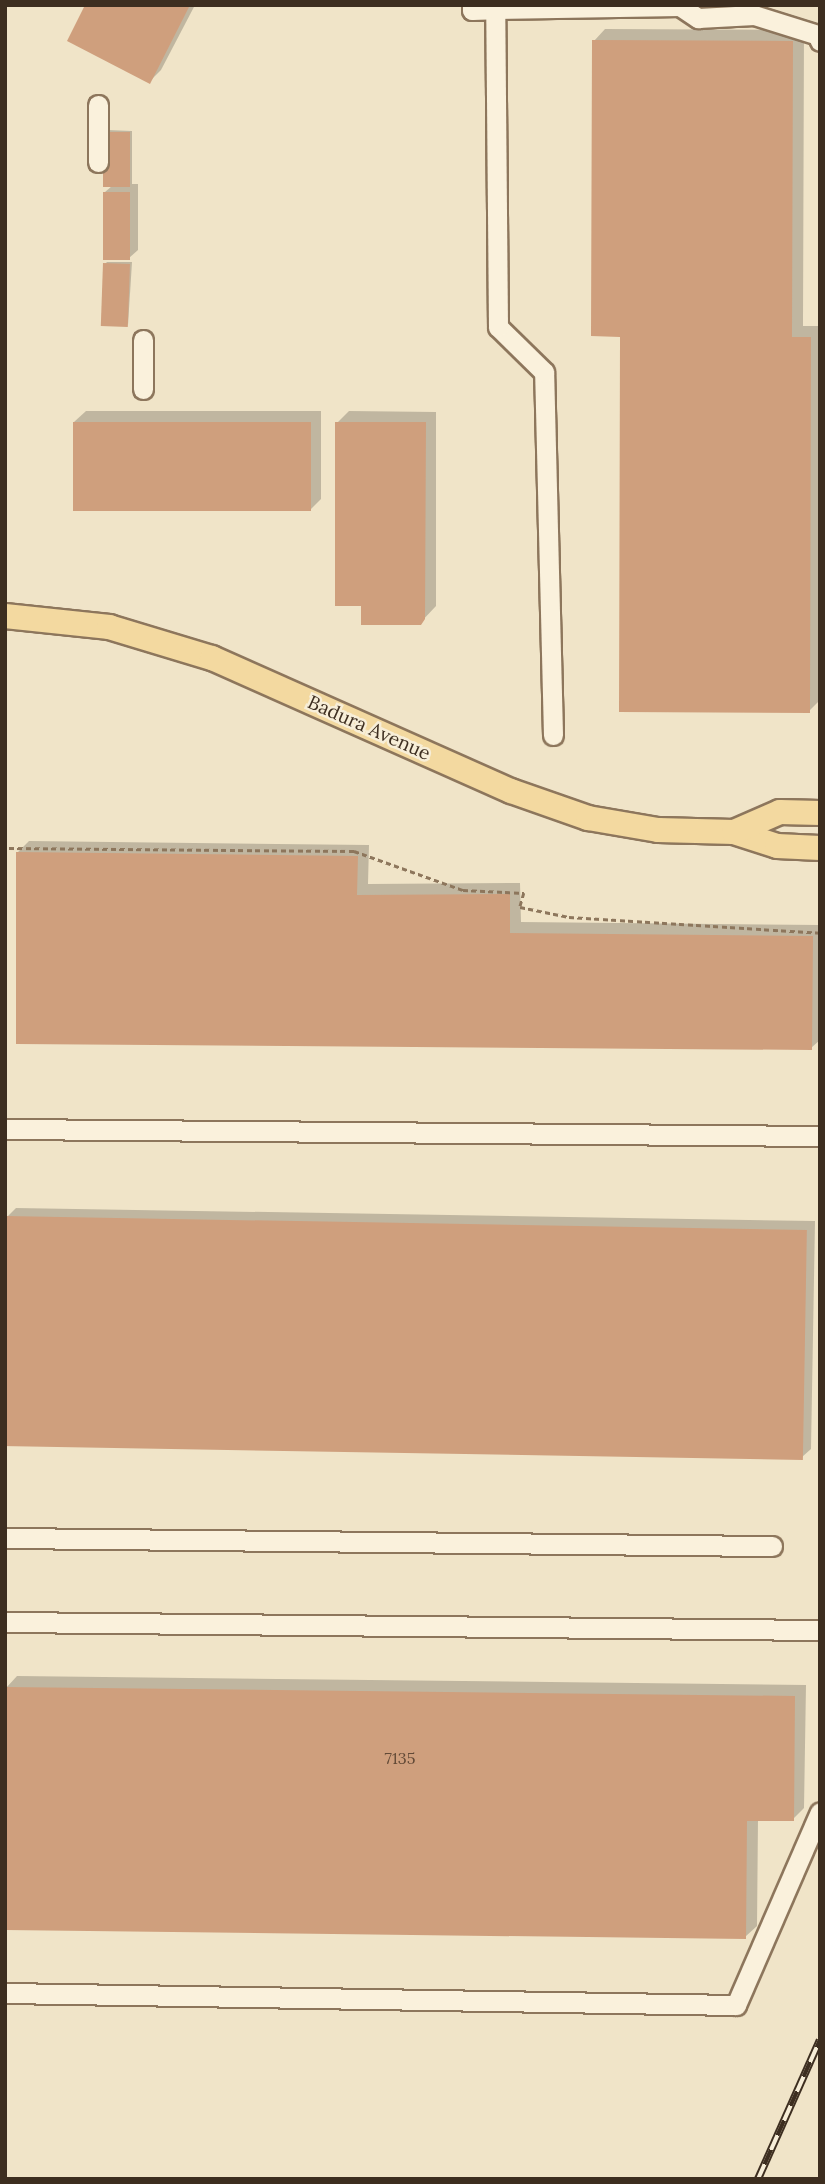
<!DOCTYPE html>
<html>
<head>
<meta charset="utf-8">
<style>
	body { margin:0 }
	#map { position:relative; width:825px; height:2184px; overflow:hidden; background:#f0e4c8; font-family:Lora,serif }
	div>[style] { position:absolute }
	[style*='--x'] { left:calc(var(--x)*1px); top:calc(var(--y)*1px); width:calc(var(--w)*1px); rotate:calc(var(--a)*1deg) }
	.shadow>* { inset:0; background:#0003 }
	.building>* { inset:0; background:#cf9f7d; transform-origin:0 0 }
	.path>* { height:2.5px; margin-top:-1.25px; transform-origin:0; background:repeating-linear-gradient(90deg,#8d765c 0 5px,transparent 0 8.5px) }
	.roads { filter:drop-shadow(2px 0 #8d765c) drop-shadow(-2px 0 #8d765c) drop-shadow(0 2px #8d765c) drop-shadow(0 -2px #8d765c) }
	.minor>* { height:19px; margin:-9.5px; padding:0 9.5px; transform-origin:9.5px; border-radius:9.5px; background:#faf1dc }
	.major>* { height:24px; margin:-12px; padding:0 12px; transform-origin:12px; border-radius:12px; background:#f3d9a0 }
	.rail>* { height:8px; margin-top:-4px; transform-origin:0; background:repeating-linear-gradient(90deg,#f7eed8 0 16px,#3d2e20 0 32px); box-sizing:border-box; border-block:2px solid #3d2e20 }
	span { translate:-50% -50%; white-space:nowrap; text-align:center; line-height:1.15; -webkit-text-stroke:5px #f7eed8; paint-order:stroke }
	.number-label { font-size:16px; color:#624a37 }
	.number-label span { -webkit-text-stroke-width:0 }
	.street-label { font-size:19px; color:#3d2e20 }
	.frame { position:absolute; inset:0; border:7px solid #3d2e20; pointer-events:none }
</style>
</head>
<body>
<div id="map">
	<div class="shadow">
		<i style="clip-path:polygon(87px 5px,195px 5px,161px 70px,150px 81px)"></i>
		<i style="clip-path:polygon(605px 29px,804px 30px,803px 326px,820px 326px,820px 700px,809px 711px,622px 335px,594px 41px)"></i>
		<i style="clip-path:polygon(107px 130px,132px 131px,132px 184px,138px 184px,138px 250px,129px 258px,105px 192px,112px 186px)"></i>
		<i style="clip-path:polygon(107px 262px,132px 262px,128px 325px,105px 264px)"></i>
		<i style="clip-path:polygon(86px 411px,321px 411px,321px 499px,310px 510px,74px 422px)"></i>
		<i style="clip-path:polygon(349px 411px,436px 412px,436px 606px,420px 623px,337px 423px)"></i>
		<i style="clip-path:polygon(29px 841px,369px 845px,368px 884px,520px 883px,521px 922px,820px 925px,820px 1040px,811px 1048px,17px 853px)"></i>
		<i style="clip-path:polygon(16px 1208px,815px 1221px,811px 1449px,802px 1457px,7px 1217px)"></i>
		<i style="clip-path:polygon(17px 1676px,806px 1685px,804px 1808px,793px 1819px,758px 1819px,757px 1926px,745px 1937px,6px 1688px)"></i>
	</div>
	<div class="building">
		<i style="clip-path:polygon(85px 5px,190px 5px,150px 84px,67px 41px)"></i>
		<i style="clip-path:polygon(592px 40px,793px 41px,792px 337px,811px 337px,810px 713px,619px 712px,620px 337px,591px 336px)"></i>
		<i style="left:103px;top:132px;width:27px;height:55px"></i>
		<i style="left:103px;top:192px;width:27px;height:68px"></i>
		<i style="left:103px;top:263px;width:27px;height:63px;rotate:2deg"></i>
		<i style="left:73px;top:422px;width:238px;height:89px"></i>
		<i style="clip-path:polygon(335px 422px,426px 422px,425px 619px,421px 625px,361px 625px,361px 606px,335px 606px)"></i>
		<i style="clip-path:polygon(16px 852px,358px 856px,357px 895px,510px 894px,510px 933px,813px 936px,812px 1050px,16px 1044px)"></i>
		<i style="left:5px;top:1216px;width:802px;height:230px;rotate:1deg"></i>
		<i style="clip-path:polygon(5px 1687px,795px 1696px,794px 1821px,747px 1821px,746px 1939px,5px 1930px)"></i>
	</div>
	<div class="path">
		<i style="--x:9;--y:848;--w:345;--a:0.5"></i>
		<i style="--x:354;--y:851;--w:116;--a:19.7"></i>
		<i style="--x:463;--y:890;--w:61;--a:2.8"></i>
		<i style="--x:524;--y:893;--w:15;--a:106"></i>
		<i style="--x:520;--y:907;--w:50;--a:11.5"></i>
		<i style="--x:569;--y:917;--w:252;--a:3.6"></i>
	</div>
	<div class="roads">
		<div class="minor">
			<i style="--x:472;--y:5;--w:5;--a:90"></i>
			<i style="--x:472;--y:10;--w:23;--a:-2"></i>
			<i style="--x:98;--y:105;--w:57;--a:90"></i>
			<i style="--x:143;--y:340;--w:49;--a:90"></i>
			<i style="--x:553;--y:735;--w:363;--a:-91.4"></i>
			<i style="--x:544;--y:372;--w:64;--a:-135.6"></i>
			<i style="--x:498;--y:327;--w:318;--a:-90.5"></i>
			<i style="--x:495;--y:9;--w:185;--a:-0.9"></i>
			<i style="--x:680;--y:6;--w:22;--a:34"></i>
			<i style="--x:698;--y:18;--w:56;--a:-3.1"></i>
			<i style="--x:754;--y:15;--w:67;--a:17.4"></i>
			<i style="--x:818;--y:35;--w:6;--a:72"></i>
			<i style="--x:5;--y:1129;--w:815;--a:0.49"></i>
			<i style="--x:5;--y:1538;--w:767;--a:0.6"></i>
			<i style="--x:5;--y:1622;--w:815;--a:0.56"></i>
			<i style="--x:5;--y:1993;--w:731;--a:0.94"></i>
			<i style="--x:736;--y:2005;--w:210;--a:-66.5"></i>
		</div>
		<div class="major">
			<i style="--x:5;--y:616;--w:105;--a:6"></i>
			<i style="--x:109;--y:627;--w:108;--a:16.8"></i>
			<i style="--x:212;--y:658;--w:327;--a:24"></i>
			<i style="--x:511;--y:791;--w:82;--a:19.3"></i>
			<i style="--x:588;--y:818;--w:71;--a:9.7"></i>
			<i style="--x:658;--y:830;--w:76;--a:1.5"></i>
			<i style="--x:734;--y:832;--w:45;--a:18"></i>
			<i style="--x:777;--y:846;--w:43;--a:2.7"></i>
			<i style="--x:734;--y:832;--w:50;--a:-23.5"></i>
			<i style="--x:780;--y:812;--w:40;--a:1.4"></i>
		</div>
	</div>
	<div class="rail">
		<i style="--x:758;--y:2179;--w:152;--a:-66"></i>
	</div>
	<div class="number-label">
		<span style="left:400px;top:1758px">7135</span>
	</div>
	<div class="street-label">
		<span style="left:369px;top:728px;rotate:24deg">Badura Avenue</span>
	</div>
	<div class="frame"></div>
</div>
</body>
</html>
